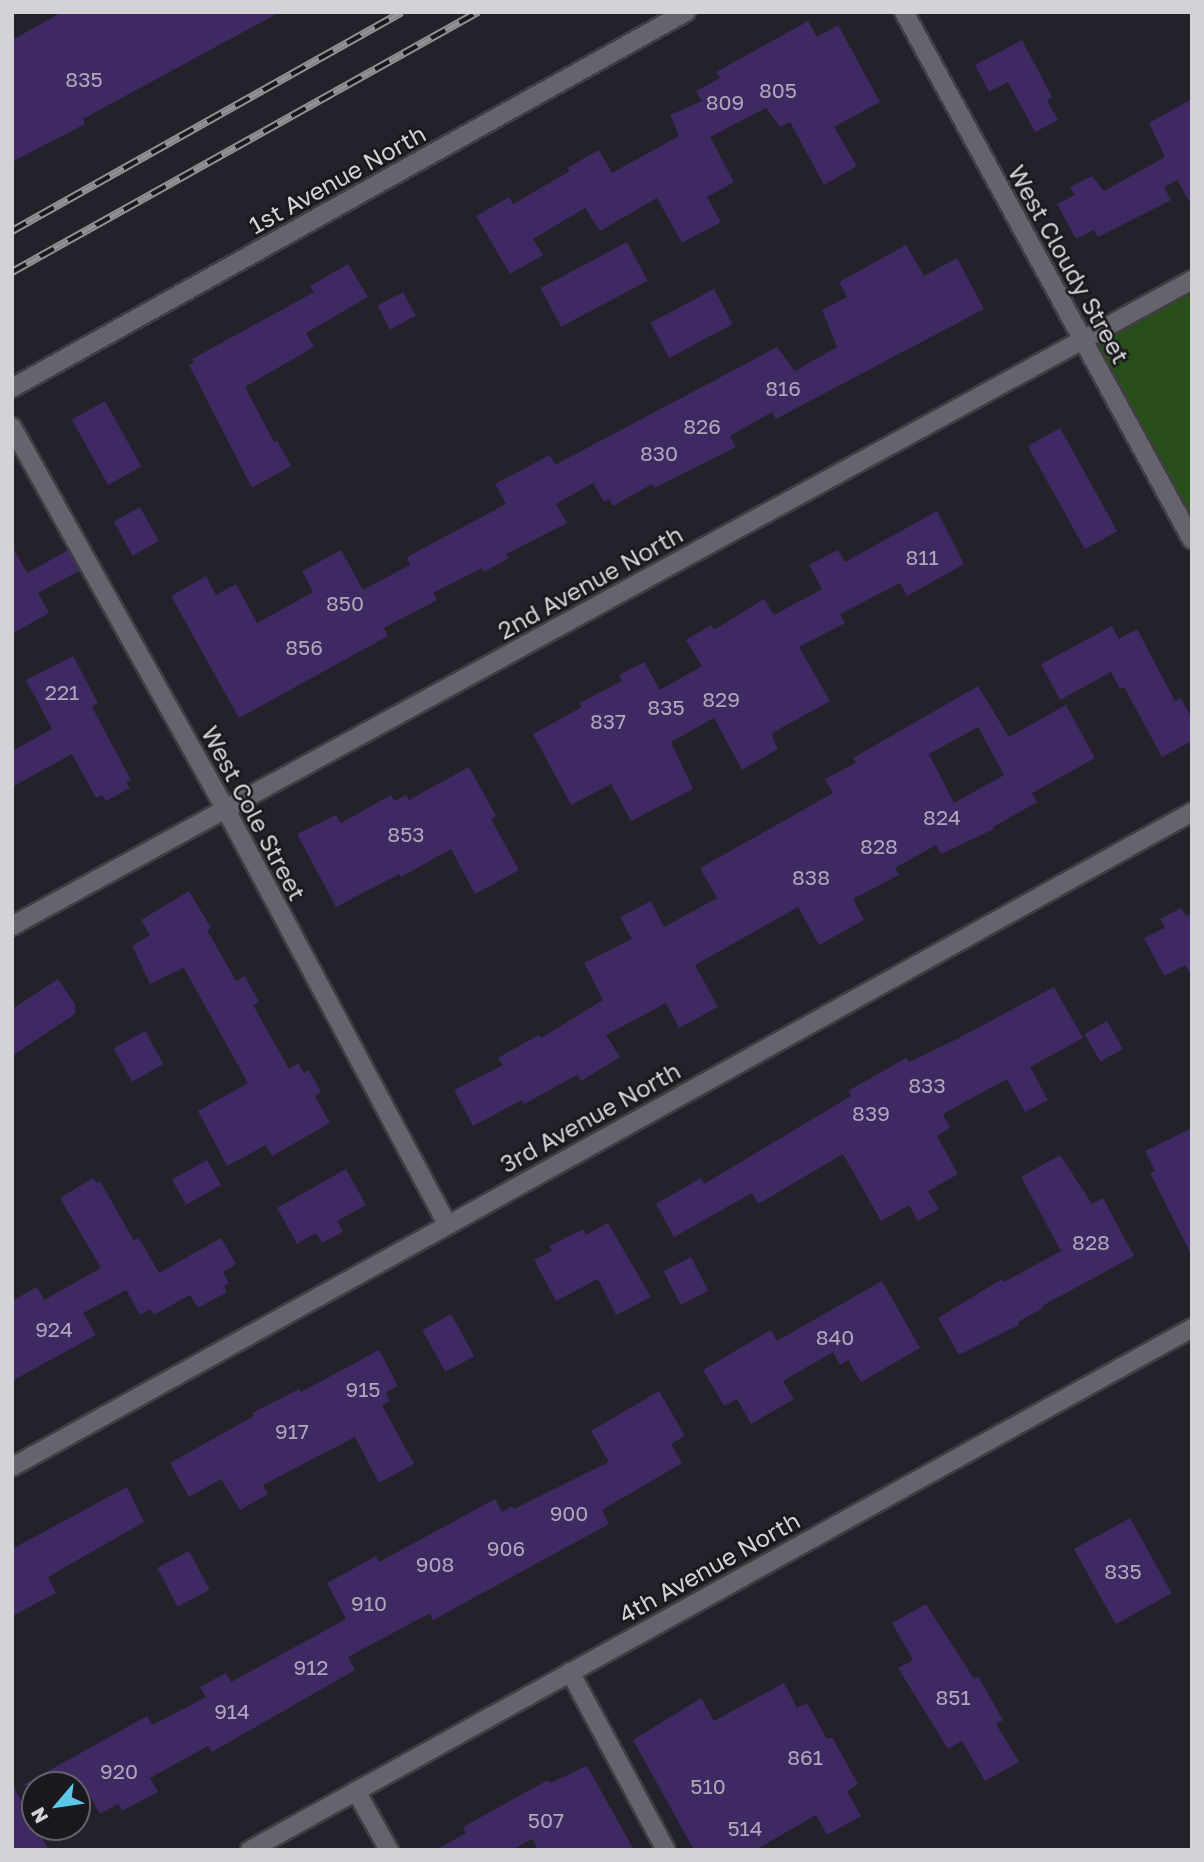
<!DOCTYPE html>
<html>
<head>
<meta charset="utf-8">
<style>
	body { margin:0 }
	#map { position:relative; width:1204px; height:1862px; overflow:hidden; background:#232129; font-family:"Golos Text",sans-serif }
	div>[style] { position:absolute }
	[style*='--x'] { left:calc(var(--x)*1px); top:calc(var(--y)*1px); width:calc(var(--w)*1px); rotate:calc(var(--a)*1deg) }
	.green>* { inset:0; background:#274e19 }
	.building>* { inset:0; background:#3e2963; transform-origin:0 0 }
	.roads { filter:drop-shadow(2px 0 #403e44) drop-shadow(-2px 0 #403e44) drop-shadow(0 2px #403e44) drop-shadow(0 -2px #403e44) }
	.minor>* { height:18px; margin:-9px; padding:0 9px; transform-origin:9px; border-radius:9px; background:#65636c }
	.tertiary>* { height:18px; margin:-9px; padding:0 9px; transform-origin:9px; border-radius:9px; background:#65636c }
	.rail>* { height:8px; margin-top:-4px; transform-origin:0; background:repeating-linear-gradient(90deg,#1a171f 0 16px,#929096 0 32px); box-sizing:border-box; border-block:2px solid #929096 }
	span { translate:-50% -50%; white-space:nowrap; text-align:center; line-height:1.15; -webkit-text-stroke:5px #1a171f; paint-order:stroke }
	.number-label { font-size:21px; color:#aea8ba }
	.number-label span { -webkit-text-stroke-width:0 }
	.street-label { font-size:24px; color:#d3d2d7 }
	.frame { position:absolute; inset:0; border:14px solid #d3d2d7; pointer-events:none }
	.north { position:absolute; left:21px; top:1771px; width:70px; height:70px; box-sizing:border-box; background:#1a171f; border:2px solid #646269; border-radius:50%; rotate:241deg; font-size:19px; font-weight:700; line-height:28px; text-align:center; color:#d3d2d7 }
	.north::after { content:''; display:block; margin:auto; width:24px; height:32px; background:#5ac8e6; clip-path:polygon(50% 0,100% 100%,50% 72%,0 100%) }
</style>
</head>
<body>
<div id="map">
	<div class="green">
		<i style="clip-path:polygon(1192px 281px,1192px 540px,1083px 340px)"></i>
	</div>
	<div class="building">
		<i style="clip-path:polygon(62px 12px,280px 12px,83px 119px,85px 124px,12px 162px,12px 40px)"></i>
		<i style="clip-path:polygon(808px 21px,817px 37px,838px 25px,880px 102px,834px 127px,857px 166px,824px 185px,790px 122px,780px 127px,766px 108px,710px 137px,734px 182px,707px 197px,721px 222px,682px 243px,657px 198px,600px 231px,585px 208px,533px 239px,543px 255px,510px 274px,476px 216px,509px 197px,513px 204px,570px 171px,567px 168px,599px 150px,612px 173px,679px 136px,670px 115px,702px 101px,696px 91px,720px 78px,716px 72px)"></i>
		<i style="clip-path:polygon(1022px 40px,1052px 97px,1047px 100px,1058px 120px,1035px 132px,1008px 82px,989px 92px,975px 65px)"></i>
		<i style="clip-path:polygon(1192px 99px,1192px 206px,1177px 180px,1164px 187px,1171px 200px,1098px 237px,1094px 230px,1076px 239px,1057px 204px,1075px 195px,1070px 187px,1092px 176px,1104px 191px,1165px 157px,1149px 123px)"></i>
		<i style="left:627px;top:242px;width:44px;height:98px;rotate:62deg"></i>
		<i style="clip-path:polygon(906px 245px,924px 276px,957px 258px,984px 309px,776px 419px,772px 412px,730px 436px,736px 447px,654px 488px,652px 484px,613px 506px,609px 499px,604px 502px,593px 483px,556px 504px,567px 523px,506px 554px,509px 558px,484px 572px,482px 568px,433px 593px,437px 600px,384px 628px,388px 636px,239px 718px,171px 596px,206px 576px,216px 595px,236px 584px,257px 623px,313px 592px,302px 571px,341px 550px,363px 590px,410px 565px,407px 557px,506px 504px,495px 484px,550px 455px,555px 465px,777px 347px,795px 371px,837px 347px,822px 310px,847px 297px,839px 282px)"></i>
		<i style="clip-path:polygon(348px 264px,368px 297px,306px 333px,314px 347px,245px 387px,274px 442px,277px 440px,291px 466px,252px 488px,189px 365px,194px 363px,192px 359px,314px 292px,310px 286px)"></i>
		<i style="left:714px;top:289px;width:40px;height:72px;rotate:62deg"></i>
		<i style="left:403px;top:292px;width:27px;height:29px;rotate:62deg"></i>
		<i style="left:105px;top:401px;width:75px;height:38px;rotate:61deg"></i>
		<i style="left:1060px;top:428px;width:118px;height:37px;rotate:61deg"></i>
		<i style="left:140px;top:507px;width:39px;height:30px;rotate:61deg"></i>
		<i style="clip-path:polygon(937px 511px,964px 564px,907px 596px,900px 583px,840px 614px,845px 623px,799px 647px,830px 701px,776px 731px,772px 735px,778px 749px,742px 770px,714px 718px,671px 742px,693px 789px,631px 821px,611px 784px,571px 805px,533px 734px,582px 707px,579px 703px,622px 681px,619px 675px,644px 662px,660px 690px,702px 666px,686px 640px,711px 625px,714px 630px,764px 599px,774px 615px,822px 589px,809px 565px,838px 550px,845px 562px)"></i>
		<i style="clip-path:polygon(12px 546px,27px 573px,68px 550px,79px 571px,38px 593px,49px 613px,12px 634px)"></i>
		<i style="clip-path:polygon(1112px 626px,1119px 639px,1137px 629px,1175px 701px,1181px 698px,1192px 719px,1192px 741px,1162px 757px,1124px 687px,1120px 689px,1111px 672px,1060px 700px,1041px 664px)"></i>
		<i style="clip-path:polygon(73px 656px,98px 703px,92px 707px,131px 780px,126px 782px,130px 788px,106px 801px,102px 795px,96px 798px,72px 754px,12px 787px,12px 751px,52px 729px,26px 680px)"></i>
		<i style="clip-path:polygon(evenodd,978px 686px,1009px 737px,1066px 705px,1095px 758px,1032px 793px,1037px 802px,993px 827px,994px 829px,941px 854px,936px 845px,895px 868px,899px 875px,853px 899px,864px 920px,819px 945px,798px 907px,695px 965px,718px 1007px,679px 1028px,666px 1003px,606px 1035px,620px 1057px,581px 1081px,577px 1075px,524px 1104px,522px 1100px,473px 1126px,454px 1090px,503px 1065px,498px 1058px,510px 1051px,539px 1035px,541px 1038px,603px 1000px,584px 963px,632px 939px,620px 917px,651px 901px,664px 927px,717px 898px,700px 868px,833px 793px,825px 779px,856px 763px,853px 758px,978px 686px,978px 727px,1004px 775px,954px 803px,929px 754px,978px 727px)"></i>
		<i style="clip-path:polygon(469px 767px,496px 816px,491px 819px,519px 870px,475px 894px,451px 849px,401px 877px,399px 874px,336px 907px,297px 834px,336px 815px,341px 823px,391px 795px,395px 801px,406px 795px,409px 800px)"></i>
		<i style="clip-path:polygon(189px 891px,211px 928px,207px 930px,236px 981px,245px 976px,259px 1002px,253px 1005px,289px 1069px,298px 1063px,304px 1073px,309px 1070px,321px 1092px,315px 1096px,330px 1123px,272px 1156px,266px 1145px,227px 1166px,198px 1111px,248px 1083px,184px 968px,150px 984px,132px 946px,150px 935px,141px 920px)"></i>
		<i style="clip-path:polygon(1181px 908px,1186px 916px,1192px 913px,1192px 977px,1185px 965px,1164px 976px,1144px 938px,1165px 928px,1160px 919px)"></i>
		<i style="clip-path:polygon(58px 979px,75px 1004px,75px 1014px,12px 1056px,12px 1009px)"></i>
		<i style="clip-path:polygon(1054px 987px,1083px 1038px,1030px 1067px,1048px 1100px,1025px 1112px,1007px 1079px,943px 1114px,950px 1128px,937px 1136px,958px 1174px,928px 1191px,939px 1209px,918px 1221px,909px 1205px,881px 1221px,843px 1154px,758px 1204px,752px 1193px,674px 1237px,656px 1204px,701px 1178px,704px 1184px,851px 1096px,848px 1091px,906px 1058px,909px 1062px,957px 1039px)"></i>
		<i style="left:1107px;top:1021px;width:32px;height:26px;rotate:60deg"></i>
		<i style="left:145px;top:1031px;width:38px;height:36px;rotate:61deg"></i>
		<i style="clip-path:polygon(1192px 1128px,1192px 1256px,1150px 1173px,1155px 1171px,1145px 1151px)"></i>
		<i style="clip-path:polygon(1060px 1155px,1092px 1204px,1103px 1198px,1134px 1256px,1042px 1306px,1043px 1308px,1018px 1322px,1019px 1325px,959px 1355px,938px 1318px,1002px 1279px,1004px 1282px,1061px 1251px,1021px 1177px)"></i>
		<i style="left:207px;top:1160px;width:29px;height:40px;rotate:61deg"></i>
		<i style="clip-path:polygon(346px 1169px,366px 1205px,337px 1221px,343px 1232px,322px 1243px,316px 1233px,297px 1244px,277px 1208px)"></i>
		<i style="clip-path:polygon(93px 1178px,96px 1183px,100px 1181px,134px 1241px,138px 1238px,142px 1243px,159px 1273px,221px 1238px,236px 1264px,223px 1272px,229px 1283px,224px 1286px,227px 1292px,198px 1308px,190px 1295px,154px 1315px,150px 1309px,140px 1315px,126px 1290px,83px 1313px,96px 1335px,12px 1381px,12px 1301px,37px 1287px,44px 1300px,101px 1268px,60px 1198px)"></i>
		<i style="clip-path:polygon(608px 1223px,651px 1297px,616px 1315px,598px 1279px,556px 1301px,534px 1260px,552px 1251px,549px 1246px,583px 1229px,586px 1235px)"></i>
		<i style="left:691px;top:1257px;width:38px;height:31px;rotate:63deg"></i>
		<i style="clip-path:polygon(882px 1281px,920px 1348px,861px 1382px,848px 1360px,840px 1365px,833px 1352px,783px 1381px,794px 1399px,751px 1424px,737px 1399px,724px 1406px,703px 1370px,771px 1330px,777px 1341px)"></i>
		<i style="left:451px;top:1314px;width:48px;height:33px;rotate:61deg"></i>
		<i style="clip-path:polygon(379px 1350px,398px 1386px,386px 1392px,390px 1401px,382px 1405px,414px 1464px,379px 1483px,355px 1437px,263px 1485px,268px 1494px,240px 1510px,221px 1479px,189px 1497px,170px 1463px,254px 1416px,252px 1413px,299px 1389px,301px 1392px)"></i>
		<i style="clip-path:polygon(659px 1391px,685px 1436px,671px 1444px,682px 1463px,602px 1510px,609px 1524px,433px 1620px,430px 1613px,348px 1657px,355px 1670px,212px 1752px,208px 1746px,150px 1778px,158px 1792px,122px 1811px,118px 1804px,100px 1814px,84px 1785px,23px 1785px,147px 1716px,152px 1725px,206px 1697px,200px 1687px,226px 1673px,231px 1682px,346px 1619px,327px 1583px,376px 1556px,379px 1562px,495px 1499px,502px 1512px,512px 1506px,514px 1509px,609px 1462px,591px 1431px)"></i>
		<i style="clip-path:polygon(127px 1487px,144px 1522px,48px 1577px,56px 1593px,12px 1616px,12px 1549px)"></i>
		<i style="left:1130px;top:1518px;width:86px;height:64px;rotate:61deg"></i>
		<i style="left:189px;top:1551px;width:44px;height:36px;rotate:62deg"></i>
		<i style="clip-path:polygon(926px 1604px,974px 1679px,978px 1676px,1003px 1720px,996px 1724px,1019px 1762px,985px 1781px,962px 1741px,948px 1749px,898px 1668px,913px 1660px,892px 1623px)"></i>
		<i style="clip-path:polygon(784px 1683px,797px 1708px,807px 1703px,827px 1739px,832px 1737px,858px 1784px,847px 1791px,861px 1816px,827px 1835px,816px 1815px,755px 1850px,694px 1850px,633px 1740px,701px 1698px,714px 1721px)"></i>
		<i style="clip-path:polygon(587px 1766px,634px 1850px,538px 1850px,532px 1839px,512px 1850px,436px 1850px,466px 1833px,463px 1827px,548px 1780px,550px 1783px)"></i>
		<i style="clip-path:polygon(12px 1783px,35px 1827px,49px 1850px,12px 1850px)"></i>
	</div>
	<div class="roads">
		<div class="minor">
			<i style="--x:904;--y:12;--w:601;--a:61.39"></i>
			<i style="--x:12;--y:388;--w:772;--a:-29.16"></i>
			<i style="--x:12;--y:427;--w:439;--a:60.8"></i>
			<i style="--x:226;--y:810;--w:469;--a:61.9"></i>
			<i style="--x:12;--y:926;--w:1345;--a:-28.7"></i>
			<i style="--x:12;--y:1467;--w:1350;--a:-29.03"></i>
			<i style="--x:570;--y:1672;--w:202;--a:61.7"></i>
			<i style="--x:356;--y:1791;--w:68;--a:60.8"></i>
		</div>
		<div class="tertiary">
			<i style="--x:250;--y:1850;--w:1077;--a:-28.99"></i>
		</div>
	</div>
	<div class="rail">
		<i style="--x:12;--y:231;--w:447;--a:-29.3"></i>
		<i style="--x:12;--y:272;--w:534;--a:-29.16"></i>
	</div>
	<div class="number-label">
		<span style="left:84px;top:79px">835</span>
		<span style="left:778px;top:90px">805</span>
		<span style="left:725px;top:102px">809</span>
		<span style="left:783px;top:388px">816</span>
		<span style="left:702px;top:426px">826</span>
		<span style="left:659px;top:453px">830</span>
		<span style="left:922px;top:557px">811</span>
		<span style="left:345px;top:603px">850</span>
		<span style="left:304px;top:647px">856</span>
		<span style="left:62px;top:692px">221</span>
		<span style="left:721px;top:699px">829</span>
		<span style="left:666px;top:707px">835</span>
		<span style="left:608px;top:721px">837</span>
		<span style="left:942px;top:817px">824</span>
		<span style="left:406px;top:834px">853</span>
		<span style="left:879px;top:846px">828</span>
		<span style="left:811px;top:877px">838</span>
		<span style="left:927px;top:1085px">833</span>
		<span style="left:871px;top:1113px">839</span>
		<span style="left:1091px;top:1242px">828</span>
		<span style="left:54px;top:1329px">924</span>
		<span style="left:835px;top:1337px">840</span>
		<span style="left:363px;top:1389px">915</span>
		<span style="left:292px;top:1431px">917</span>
		<span style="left:569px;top:1513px">900</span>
		<span style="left:506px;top:1548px">906</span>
		<span style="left:435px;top:1564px">908</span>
		<span style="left:1123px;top:1571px">835</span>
		<span style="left:369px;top:1603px">910</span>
		<span style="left:311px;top:1667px">912</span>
		<span style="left:953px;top:1697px">851</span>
		<span style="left:232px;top:1711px">914</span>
		<span style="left:805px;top:1757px">861</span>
		<span style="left:119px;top:1771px">920</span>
		<span style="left:708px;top:1786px">510</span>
		<span style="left:546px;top:1820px">507</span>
		<span style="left:745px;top:1828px">514</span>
	</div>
	<div class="street-label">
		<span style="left:337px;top:179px;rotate:-29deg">1st Avenue North</span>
		<span style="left:1069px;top:264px;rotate:61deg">West Cloudy Street</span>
		<span style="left:590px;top:582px;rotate:-29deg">2nd Avenue North</span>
		<span style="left:254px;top:813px;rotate:62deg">West Cole Street</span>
		<span style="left:590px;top:1117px;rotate:-29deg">3rd Avenue North</span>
		<span style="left:709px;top:1567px;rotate:-29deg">4th Avenue North</span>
	</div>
	<div class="frame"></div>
	<div class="north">N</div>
</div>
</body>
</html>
